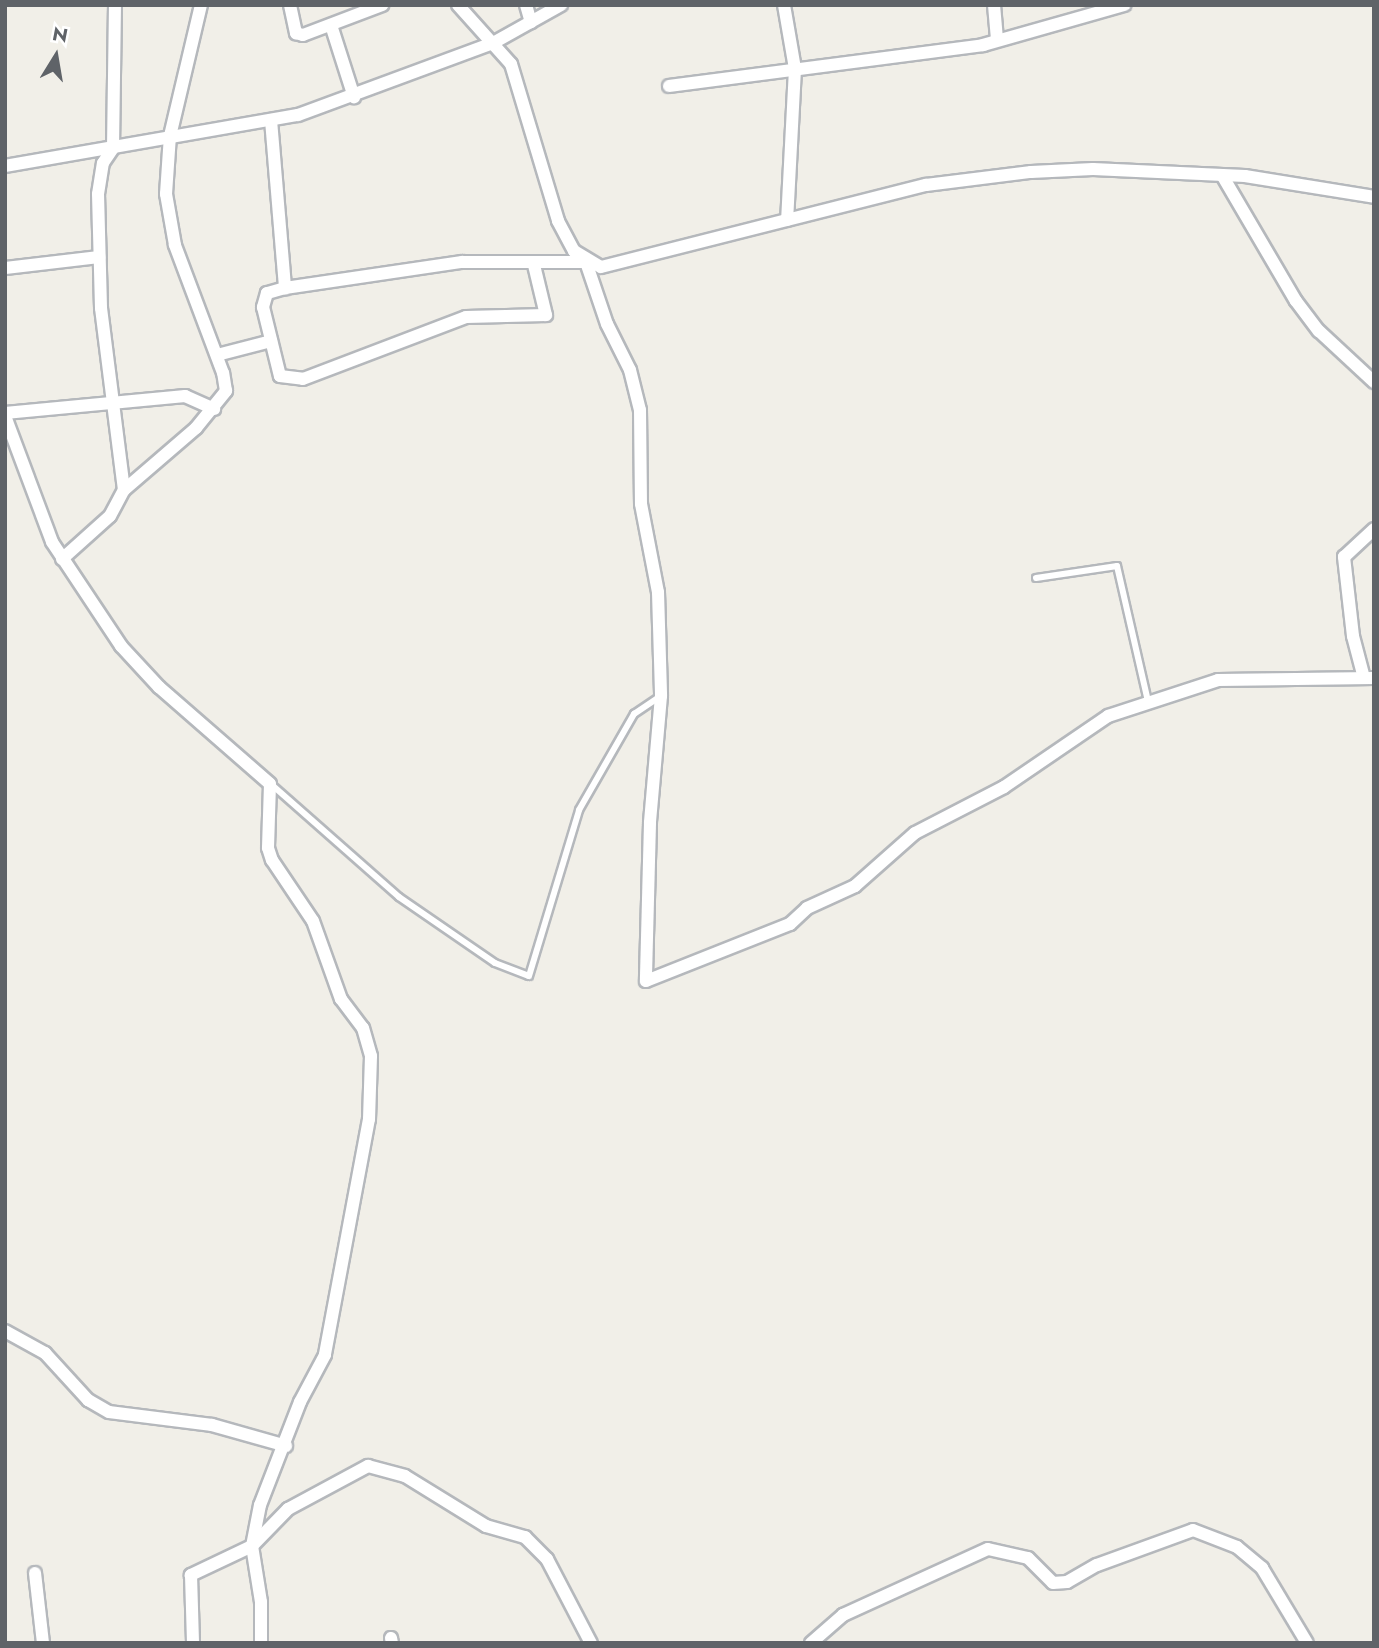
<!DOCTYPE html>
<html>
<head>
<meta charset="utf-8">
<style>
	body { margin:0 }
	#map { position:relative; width:1379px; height:1648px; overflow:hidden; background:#f1efe8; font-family:Jost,sans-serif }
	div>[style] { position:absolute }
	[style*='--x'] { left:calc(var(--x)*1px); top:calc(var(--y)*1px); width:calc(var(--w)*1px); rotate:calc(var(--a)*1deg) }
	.roads { filter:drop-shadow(2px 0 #b5b8bc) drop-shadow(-2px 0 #b5b8bc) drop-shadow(0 2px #b5b8bc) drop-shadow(0 -2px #b5b8bc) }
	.lane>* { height:6px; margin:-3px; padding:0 3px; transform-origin:3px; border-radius:3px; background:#fff }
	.street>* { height:12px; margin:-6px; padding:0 6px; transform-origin:6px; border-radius:6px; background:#fff }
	span { translate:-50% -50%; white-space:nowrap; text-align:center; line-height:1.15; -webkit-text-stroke:5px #fff; paint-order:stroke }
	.frame { position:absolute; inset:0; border:7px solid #5f6368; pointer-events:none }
	.north { position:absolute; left:21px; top:21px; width:70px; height:70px; -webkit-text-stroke:5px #fff; paint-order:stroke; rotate:11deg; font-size:19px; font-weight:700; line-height:28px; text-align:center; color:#5f6368 }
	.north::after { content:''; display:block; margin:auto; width:24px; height:32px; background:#5f6368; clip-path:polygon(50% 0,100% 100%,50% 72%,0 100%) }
</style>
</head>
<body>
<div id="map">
	<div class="roads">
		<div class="lane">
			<i style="--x:1036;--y:578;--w:82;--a:-8.4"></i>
			<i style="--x:1117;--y:566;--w:139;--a:77.1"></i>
			<i style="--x:272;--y:785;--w:169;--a:41.4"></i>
			<i style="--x:399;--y:897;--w:116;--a:34.5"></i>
			<i style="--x:495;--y:963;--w:36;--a:21"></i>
			<i style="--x:529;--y:976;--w:173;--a:-73.2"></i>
			<i style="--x:579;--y:810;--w:111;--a:-60.2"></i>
			<i style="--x:634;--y:714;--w:30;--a:-34"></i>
		</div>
		<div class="street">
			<i style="--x:290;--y:5;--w:29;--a:78"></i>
			<i style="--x:296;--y:33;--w:7;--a:16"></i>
			<i style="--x:303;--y:35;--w:85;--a:-20.8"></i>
			<i style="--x:458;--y:5;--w:79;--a:48.1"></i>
			<i style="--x:511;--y:64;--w:164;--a:73.3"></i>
			<i style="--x:558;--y:221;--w:34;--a:62"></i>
			<i style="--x:574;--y:251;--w:31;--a:31"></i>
			<i style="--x:601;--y:267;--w:335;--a:-14.2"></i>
			<i style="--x:926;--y:185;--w:106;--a:-7.1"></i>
			<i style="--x:1031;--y:172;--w:62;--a:-2.8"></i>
			<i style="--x:1093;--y:169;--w:152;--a:2.6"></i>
			<i style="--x:1245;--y:176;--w:131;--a:9.2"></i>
			<i style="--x:526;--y:5;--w:18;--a:74"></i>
			<i style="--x:784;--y:5;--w:65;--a:80.2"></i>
			<i style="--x:795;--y:69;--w:151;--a:93"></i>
			<i style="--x:994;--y:5;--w:34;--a:85"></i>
			<i style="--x:331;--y:25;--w:76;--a:72.3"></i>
			<i style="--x:669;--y:86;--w:317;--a:-7.4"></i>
			<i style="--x:983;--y:45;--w:147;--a:-15.8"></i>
			<i style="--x:271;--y:120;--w:169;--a:85.2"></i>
			<i style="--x:285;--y:288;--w:179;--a:-8.4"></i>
			<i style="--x:462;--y:262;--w:124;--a:0"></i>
			<i style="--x:586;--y:262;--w:65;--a:71.3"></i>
			<i style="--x:607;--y:324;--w:51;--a:63.4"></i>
			<i style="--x:630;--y:370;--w:41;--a:76"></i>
			<i style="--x:640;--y:410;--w:94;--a:89.4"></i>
			<i style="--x:641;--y:504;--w:90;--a:79.1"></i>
			<i style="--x:658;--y:592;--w:104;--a:88.3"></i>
			<i style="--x:661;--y:696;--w:127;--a:95"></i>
			<i style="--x:650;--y:823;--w:158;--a:91.5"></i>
			<i style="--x:646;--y:981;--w:155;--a:-21.6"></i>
			<i style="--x:790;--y:924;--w:23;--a:-43"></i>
			<i style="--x:807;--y:908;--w:53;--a:-24.6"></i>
			<i style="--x:855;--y:886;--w:80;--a:-41.5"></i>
			<i style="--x:915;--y:833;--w:100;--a:-27.3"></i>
			<i style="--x:1004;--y:787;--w:126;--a:-34.3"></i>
			<i style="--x:1108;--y:716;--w:116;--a:-18.1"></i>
			<i style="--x:1218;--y:680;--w:156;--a:-0.7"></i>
			<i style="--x:5;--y:166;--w:297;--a:-9.9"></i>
			<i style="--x:298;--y:115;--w:208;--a:-20.3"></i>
			<i style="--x:493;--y:43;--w:78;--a:-29.2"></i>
			<i style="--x:1222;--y:175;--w:146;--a:59.6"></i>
			<i style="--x:1296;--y:301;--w:38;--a:53"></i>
			<i style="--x:1319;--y:331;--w:75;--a:42.8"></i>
			<i style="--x:5;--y:268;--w:95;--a:-6.7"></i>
			<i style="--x:285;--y:288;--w:19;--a:164"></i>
			<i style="--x:267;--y:293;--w:15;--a:106"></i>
			<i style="--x:263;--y:307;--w:71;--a:76.2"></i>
			<i style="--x:280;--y:376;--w:23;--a:7"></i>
			<i style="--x:303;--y:379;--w:174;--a:-20.8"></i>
			<i style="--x:466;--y:317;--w:80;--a:-1.4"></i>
			<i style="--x:546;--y:315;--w:51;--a:-103.5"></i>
			<i style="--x:217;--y:355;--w:56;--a:-14.5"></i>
			<i style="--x:5;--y:413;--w:181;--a:-5.4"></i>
			<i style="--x:185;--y:396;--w:32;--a:24"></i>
			<i style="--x:5;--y:416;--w:134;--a:69.5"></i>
			<i style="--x:52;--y:542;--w:125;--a:56.4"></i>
			<i style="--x:121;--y:646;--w:56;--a:47.2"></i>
			<i style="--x:159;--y:687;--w:147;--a:41.1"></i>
			<i style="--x:270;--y:784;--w:64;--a:91.8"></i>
			<i style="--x:268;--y:848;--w:13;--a:72"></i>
			<i style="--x:272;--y:860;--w:73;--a:56.1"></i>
			<i style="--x:313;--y:921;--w:83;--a:70.3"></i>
			<i style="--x:341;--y:999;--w:36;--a:53"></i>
			<i style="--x:363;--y:1028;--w:29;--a:74"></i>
			<i style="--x:371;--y:1056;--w:63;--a:91.8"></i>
			<i style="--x:369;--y:1119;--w:240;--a:100.6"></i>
			<i style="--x:325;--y:1355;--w:53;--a:118"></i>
			<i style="--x:300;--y:1402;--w:110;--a:111.2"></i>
			<i style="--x:260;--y:1505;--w:42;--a:101"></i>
			<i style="--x:252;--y:1546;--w:68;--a:154.6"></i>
			<i style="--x:191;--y:1575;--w:68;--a:88.3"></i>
			<i style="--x:124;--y:490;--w:95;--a:-40.7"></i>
			<i style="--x:196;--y:428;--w:48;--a:-51"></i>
			<i style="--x:226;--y:391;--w:18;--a:-99"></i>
			<i style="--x:223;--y:373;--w:137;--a:-110.6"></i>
			<i style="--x:175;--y:245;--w:52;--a:-100"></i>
			<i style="--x:166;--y:194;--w:58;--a:-86.1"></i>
			<i style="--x:170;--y:136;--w:135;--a:-76.7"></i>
			<i style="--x:62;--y:559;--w:64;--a:-41.9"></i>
			<i style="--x:110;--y:516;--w:30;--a:-62"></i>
			<i style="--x:124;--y:490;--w:183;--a:-97.2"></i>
			<i style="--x:101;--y:308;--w:114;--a:-91.5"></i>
			<i style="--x:98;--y:194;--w:31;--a:-81"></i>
			<i style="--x:103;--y:163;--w:18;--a:-56"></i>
			<i style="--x:113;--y:148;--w:143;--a:-89.2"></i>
			<i style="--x:1364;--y:678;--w:43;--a:-104.7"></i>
			<i style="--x:1353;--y:636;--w:80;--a:-96.5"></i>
			<i style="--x:1344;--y:557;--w:41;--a:-43"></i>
			<i style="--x:5;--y:1331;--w:46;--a:28.8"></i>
			<i style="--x:45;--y:1353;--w:64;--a:47.5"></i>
			<i style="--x:88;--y:1400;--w:24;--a:30"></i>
			<i style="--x:109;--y:1412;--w:104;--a:7.2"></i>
			<i style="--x:212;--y:1425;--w:77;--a:15.8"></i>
			<i style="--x:35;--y:1573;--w:70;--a:83.5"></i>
			<i style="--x:391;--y:1638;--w:5;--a:79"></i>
			<i style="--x:261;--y:1643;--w:41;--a:-90"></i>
			<i style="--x:261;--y:1602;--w:57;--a:-99.1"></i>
			<i style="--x:252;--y:1546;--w:52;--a:-45.8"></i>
			<i style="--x:288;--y:1509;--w:91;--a:-28.3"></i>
			<i style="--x:368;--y:1466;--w:38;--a:15"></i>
			<i style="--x:405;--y:1476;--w:95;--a:31.7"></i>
			<i style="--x:486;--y:1526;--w:41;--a:15.8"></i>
			<i style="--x:525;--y:1537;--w:31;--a:45"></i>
			<i style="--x:547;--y:1559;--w:95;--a:62.4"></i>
			<i style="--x:811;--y:1643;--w:43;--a:-41.2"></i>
			<i style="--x:843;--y:1615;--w:159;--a:-24.5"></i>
			<i style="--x:988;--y:1549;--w:41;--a:12.7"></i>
			<i style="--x:1028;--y:1558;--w:35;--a:45"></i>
			<i style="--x:1053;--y:1583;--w:14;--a:-4"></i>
			<i style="--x:1067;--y:1582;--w:34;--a:-30"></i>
			<i style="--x:1097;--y:1565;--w:102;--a:-20"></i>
			<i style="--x:1193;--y:1530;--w:47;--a:21.1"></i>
			<i style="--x:1237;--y:1547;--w:33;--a:40"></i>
			<i style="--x:1262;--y:1568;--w:87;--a:59"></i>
		</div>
	</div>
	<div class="frame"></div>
	<div class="north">N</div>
</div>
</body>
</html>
